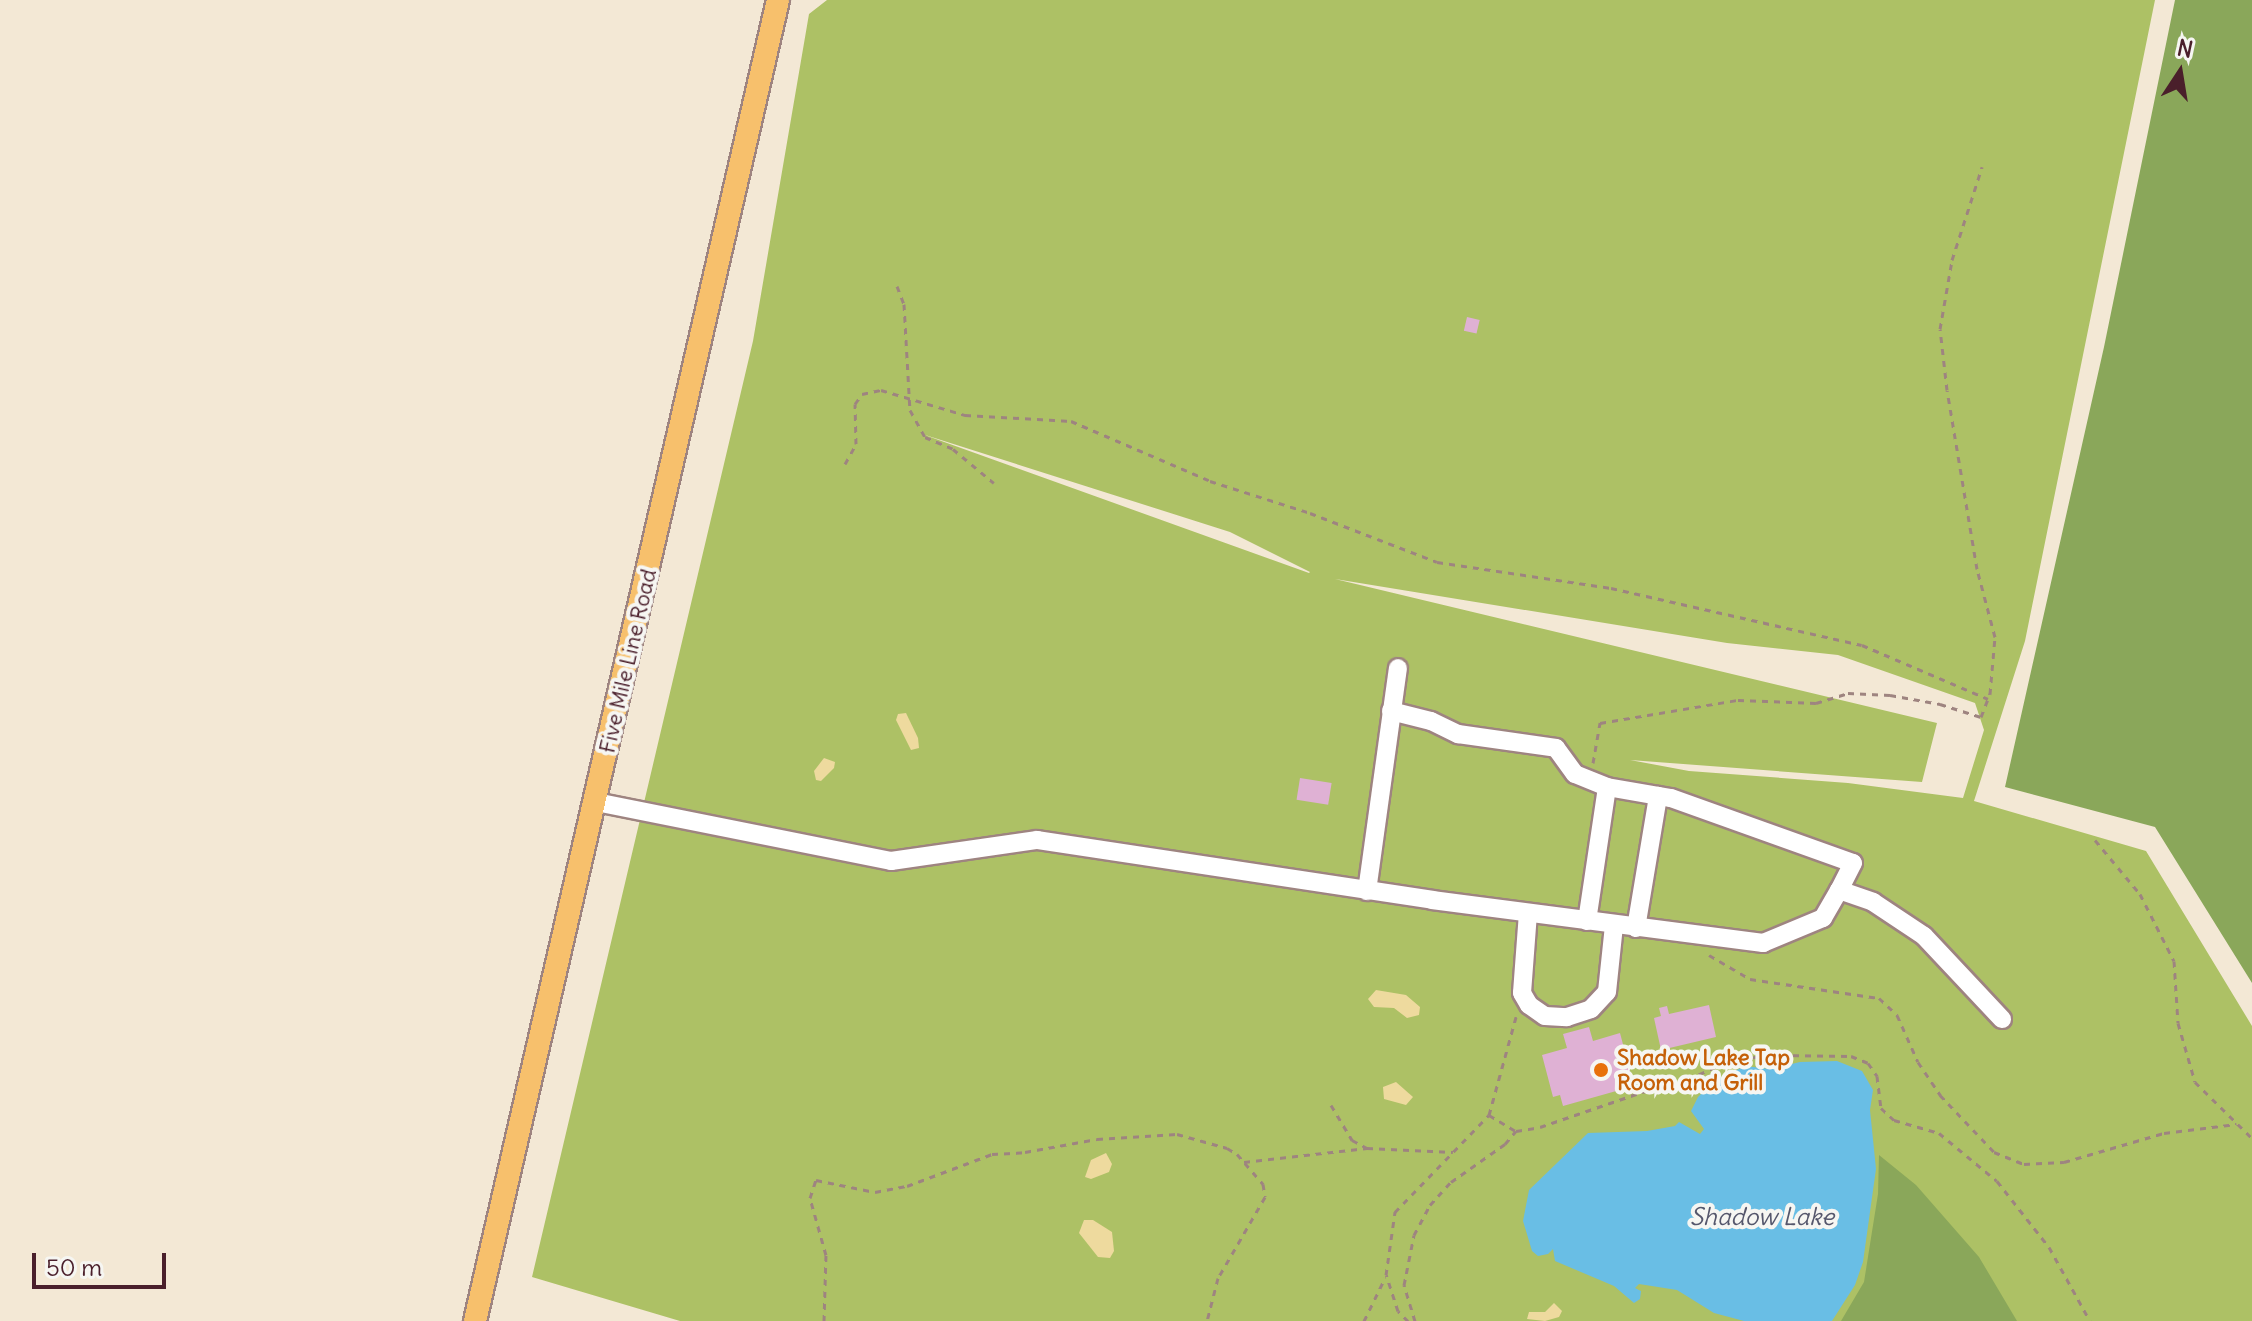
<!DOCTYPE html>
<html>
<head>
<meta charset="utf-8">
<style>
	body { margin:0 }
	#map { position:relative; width:2252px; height:1321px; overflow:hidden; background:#f3e8d5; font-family:Delius,sans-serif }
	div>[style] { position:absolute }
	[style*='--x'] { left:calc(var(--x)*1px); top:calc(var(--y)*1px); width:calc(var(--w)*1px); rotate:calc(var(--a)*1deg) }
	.green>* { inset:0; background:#adc165 }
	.forest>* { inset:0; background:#8aa75a }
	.sand>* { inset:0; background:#eeda9e }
	.water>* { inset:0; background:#69bee5 }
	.building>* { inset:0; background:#dfb1d4; transform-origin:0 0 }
	.path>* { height:3px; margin-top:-1.5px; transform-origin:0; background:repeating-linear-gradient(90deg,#9e8480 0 6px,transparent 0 12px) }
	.roads { filter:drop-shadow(2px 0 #9e8480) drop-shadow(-2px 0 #9e8480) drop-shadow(0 2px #9e8480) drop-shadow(0 -2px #9e8480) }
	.minor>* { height:18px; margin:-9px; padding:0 9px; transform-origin:9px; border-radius:9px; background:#fff }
	.major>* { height:22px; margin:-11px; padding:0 11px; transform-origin:11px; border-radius:11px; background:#f7c06c }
	.dots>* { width:22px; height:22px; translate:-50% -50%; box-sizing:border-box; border:4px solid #f6f6f2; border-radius:50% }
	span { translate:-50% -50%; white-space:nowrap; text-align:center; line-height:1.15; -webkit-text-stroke:8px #f6f6f2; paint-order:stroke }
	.street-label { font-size:22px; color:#4a1f2b }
	.food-label { font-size:22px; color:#c56008; font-weight:700 }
	.left { translate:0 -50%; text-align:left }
	.water-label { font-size:24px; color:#55576c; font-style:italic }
	.north { position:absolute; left:2140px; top:32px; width:80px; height:80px; -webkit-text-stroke:6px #f6f6f2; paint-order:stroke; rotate:12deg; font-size:22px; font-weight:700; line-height:32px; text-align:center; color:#4a1f2b }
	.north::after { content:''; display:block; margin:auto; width:28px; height:36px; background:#4a1f2b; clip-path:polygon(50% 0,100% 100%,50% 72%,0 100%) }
	.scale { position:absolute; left:32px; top:1253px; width:134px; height:36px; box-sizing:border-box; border:4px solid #4a1f2b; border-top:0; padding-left:10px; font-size:24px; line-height:28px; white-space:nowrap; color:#4a1f2b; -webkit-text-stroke:6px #f6f6f2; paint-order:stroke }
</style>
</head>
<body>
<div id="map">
	<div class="green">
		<i style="clip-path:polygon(evenodd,827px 0,2155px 0,2025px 641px,1974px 801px,2146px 851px,2252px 1026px,2252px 1321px,680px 1321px,532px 1277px,753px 341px,809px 14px,827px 0,922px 434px,1230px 532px,1310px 572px,1309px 573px,922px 434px,827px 0,1335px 579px,1727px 643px,1838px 655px,1975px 703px,1984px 730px,1963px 798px,1848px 783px,1689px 771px,1630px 760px,1922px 782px,1937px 723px,1335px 579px)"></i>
	</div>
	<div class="forest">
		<i style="clip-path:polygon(2175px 0,2252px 0,2252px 983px,2155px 827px,2005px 787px,2104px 347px)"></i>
		<i style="clip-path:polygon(1879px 1155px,1916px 1185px,1979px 1257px,2017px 1321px,1841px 1321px,1864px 1282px,1878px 1194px)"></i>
	</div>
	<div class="sand">
		<i style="clip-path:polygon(906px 713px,918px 738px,919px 748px,911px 750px,896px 720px,898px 714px)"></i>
		<i style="clip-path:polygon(824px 758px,835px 762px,834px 768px,821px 781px,816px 780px,814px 771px)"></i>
		<i style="clip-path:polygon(1376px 990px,1406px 995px,1420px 1007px,1419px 1015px,1407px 1018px,1394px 1008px,1374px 1007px,1368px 999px)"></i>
		<i style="clip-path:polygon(1396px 1082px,1413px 1097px,1406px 1105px,1384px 1099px,1383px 1087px)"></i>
		<i style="clip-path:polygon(1106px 1153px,1112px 1164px,1109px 1172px,1091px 1179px,1085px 1177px,1091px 1160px)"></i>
		<i style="clip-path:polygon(1084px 1220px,1093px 1220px,1112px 1232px,1114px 1251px,1110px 1258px,1098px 1257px,1079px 1233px)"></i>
		<i style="clip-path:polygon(1554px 1303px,1562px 1311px,1559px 1317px,1545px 1321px,1527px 1319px,1529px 1312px,1545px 1312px)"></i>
	</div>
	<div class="water">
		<i style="clip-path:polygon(1837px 1061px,1862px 1071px,1873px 1090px,1870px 1110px,1876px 1169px,1863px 1262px,1855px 1285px,1832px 1321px,1744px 1321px,1714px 1313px,1677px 1290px,1639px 1284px,1635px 1288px,1641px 1291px,1640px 1299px,1634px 1303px,1614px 1286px,1555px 1261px,1553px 1249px,1548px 1254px,1538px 1256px,1532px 1251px,1523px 1221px,1529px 1190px,1588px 1133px,1647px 1131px,1675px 1126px,1679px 1122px,1700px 1134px,1704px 1129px,1691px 1111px,1698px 1097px,1714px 1081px,1745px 1066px,1770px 1069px,1800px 1062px)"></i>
	</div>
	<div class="building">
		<i style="left:1467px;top:317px;width:13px;height:14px;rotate:13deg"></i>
		<i style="left:1300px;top:778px;width:32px;height:22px;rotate:9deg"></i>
		<i style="clip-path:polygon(1709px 1005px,1716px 1037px,1661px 1050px,1654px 1018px,1661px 1016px,1659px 1008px,1667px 1006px,1669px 1014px)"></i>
		<i style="clip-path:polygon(1589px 1027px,1593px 1041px,1620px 1033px,1634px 1086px,1563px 1106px,1560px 1095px,1553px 1097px,1542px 1055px,1567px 1048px,1563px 1034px)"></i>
	</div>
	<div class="path">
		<i style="--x:897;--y:286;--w:19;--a:69"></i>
		<i style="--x:904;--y:304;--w:106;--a:86.8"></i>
		<i style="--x:910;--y:410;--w:31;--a:61"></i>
		<i style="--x:925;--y:437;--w:30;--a:23"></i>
		<i style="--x:953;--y:449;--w:53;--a:39.7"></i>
		<i style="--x:845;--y:464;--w:23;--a:-61"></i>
		<i style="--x:856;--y:444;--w:40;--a:-91.4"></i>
		<i style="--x:855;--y:404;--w:12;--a:-55"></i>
		<i style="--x:862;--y:394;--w:19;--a:-12"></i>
		<i style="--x:881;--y:390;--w:88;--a:16.6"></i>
		<i style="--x:965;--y:415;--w:106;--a:3.2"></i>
		<i style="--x:1071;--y:421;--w:151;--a:23.3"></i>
		<i style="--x:1210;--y:481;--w:105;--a:17.7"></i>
		<i style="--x:1310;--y:513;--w:136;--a:21.1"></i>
		<i style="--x:1437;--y:562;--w:176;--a:8.5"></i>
		<i style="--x:1611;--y:588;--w:257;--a:12.8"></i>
		<i style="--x:1862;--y:645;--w:137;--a:23.2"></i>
		<i style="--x:1593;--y:763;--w:41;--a:-80.1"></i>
		<i style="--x:1600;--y:723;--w:140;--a:-9.5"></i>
		<i style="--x:1738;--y:700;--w:78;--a:2.2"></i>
		<i style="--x:1816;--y:703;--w:34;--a:-17"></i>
		<i style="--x:1848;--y:693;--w:42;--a:2.7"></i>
		<i style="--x:1890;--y:695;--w:51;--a:10.2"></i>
		<i style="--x:1940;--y:704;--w:43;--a:17.6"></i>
		<i style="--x:1981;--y:717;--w:25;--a:-69"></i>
		<i style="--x:1990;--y:694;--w:57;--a:-85"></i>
		<i style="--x:1995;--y:637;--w:70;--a:-104.8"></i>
		<i style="--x:1977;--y:569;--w:181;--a:-99.5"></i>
		<i style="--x:1947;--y:390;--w:61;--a:-96.5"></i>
		<i style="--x:1940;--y:329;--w:70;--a:-80.1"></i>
		<i style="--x:1952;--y:260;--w:98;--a:-72.1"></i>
		<i style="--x:2095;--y:840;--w:70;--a:50.2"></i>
		<i style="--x:2140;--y:894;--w:75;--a:63.1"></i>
		<i style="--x:2174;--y:961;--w:62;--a:86.3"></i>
		<i style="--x:2178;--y:1023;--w:61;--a:73.9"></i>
		<i style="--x:2195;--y:1082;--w:80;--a:44.5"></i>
		<i style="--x:1709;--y:955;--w:48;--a:30.3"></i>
		<i style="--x:1750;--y:979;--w:130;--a:8.4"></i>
		<i style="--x:1879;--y:998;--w:25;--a:43"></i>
		<i style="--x:1897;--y:1015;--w:51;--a:65.9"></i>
		<i style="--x:1918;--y:1062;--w:40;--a:56"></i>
		<i style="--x:1940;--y:1095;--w:79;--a:46.5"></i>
		<i style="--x:1994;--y:1152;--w:32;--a:22"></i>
		<i style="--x:2024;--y:1164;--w:40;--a:-2.9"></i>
		<i style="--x:2064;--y:1162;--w:104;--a:-16.2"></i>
		<i style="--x:2164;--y:1133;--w:73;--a:-7.1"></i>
		<i style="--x:1331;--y:1105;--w:41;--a:59"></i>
		<i style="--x:1352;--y:1140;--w:17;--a:28"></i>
		<i style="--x:1489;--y:1115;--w:31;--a:31"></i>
		<i style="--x:1516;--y:1131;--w:24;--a:-9"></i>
		<i style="--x:1540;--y:1127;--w:108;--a:-18.9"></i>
		<i style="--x:1642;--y:1092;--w:36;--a:-13"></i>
		<i style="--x:1677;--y:1084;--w:57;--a:-23.9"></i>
		<i style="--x:1729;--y:1061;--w:40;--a:-8.5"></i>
		<i style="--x:1769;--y:1055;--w:82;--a:0.7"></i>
		<i style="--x:1851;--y:1056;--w:18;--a:22"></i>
		<i style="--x:1868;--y:1063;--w:16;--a:55"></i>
		<i style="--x:1877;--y:1076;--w:32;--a:83"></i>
		<i style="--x:1881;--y:1108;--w:18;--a:43"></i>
		<i style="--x:1894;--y:1120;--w:47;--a:16.1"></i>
		<i style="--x:1939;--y:1133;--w:75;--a:39.6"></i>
		<i style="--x:1997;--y:1181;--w:84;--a:51.8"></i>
		<i style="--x:2049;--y:1247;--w:85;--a:61"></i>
		<i style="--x:1244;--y:1162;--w:124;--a:-6.5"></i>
		<i style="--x:1367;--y:1148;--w:86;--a:2.7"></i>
		<i style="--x:824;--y:1321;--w:66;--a:-88.3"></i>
		<i style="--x:826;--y:1255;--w:59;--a:-105.7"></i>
		<i style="--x:810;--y:1198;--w:19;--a:-72"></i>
		<i style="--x:816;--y:1180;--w:60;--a:11.5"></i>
		<i style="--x:875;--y:1192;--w:33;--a:-11"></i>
		<i style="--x:907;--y:1186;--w:91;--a:-20.6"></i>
		<i style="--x:992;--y:1154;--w:33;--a:-3"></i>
		<i style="--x:1025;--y:1152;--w:73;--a:-10.2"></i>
		<i style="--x:1097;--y:1139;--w:80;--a:-3.6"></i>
		<i style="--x:1177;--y:1134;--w:52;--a:15.6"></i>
		<i style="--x:1227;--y:1148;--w:12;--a:31"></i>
		<i style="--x:1237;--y:1154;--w:40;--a:49"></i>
		<i style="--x:1263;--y:1184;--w:13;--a:81"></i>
		<i style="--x:1265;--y:1197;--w:94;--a:120.1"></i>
		<i style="--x:1218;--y:1278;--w:44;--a:104.3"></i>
		<i style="--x:1364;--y:1321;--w:48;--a:-64"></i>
		<i style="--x:1408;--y:1321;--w:14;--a:-135"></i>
		<i style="--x:1398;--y:1311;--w:38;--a:-108"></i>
		<i style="--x:1386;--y:1275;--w:64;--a:-81.9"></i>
		<i style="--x:1395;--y:1212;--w:135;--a:-45.9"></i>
		<i style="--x:1489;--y:1115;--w:102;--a:-74.6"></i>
		<i style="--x:1415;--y:1321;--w:38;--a:-107"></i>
		<i style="--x:1404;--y:1285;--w:51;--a:-78.7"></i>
		<i style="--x:1414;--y:1235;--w:34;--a:-62"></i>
		<i style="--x:1430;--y:1205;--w:31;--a:-48"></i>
		<i style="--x:1451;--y:1182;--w:66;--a:-35.1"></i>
		<i style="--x:1505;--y:1144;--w:17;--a:-50"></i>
	</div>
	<div class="roads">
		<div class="minor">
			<i style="--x:1391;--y:711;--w:41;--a:14"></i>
			<i style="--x:1431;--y:721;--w:30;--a:26"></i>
			<i style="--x:1458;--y:734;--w:99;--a:8.1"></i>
			<i style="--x:1556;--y:748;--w:32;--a:54"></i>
			<i style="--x:1575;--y:774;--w:35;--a:22"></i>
			<i style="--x:1607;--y:787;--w:65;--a:9.8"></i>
			<i style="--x:1671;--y:798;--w:193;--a:19.7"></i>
			<i style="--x:1853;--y:863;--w:30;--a:117"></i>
			<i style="--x:1839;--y:890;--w:36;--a:19"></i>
			<i style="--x:1873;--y:902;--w:61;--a:33.7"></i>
			<i style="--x:1924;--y:936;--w:114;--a:46.8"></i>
			<i style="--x:596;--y:802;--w:301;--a:11.3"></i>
			<i style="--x:891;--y:861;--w:148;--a:-8.2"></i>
			<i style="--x:1037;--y:840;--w:400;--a:8.6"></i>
			<i style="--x:1432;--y:900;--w:334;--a:7.4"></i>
			<i style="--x:1763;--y:943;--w:65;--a:-22.6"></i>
			<i style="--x:1823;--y:918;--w:32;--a:-60"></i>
			<i style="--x:1367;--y:891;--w:225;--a:-82.1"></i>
			<i style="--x:1528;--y:913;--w:80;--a:94.3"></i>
			<i style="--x:1522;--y:993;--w:14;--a:60"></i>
			<i style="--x:1529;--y:1005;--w:19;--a:35"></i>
			<i style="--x:1545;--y:1016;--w:22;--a:3"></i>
			<i style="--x:1567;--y:1017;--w:25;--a:-18"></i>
			<i style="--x:1591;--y:1009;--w:23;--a:-47"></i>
			<i style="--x:1607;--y:992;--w:67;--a:-84"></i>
			<i style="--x:1587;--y:921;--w:135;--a:-81.5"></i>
			<i style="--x:1636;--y:928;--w:134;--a:-80.5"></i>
		</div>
		<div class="major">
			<i style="--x:475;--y:1321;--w:1355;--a:-77.08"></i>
		</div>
	</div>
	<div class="dots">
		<i style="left:1601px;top:1070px;background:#e8710a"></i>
	</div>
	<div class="street-label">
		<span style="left:628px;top:661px;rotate:-77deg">Five Mile Line Road</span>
	</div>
	<div class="food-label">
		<span class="left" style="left:1617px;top:1070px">Shadow Lake Tap<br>Room and Grill</span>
	</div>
	<div class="water-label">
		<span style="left:1762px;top:1217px">Shadow Lake</span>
	</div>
	<div class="north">N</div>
	<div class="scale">50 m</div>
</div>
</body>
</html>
